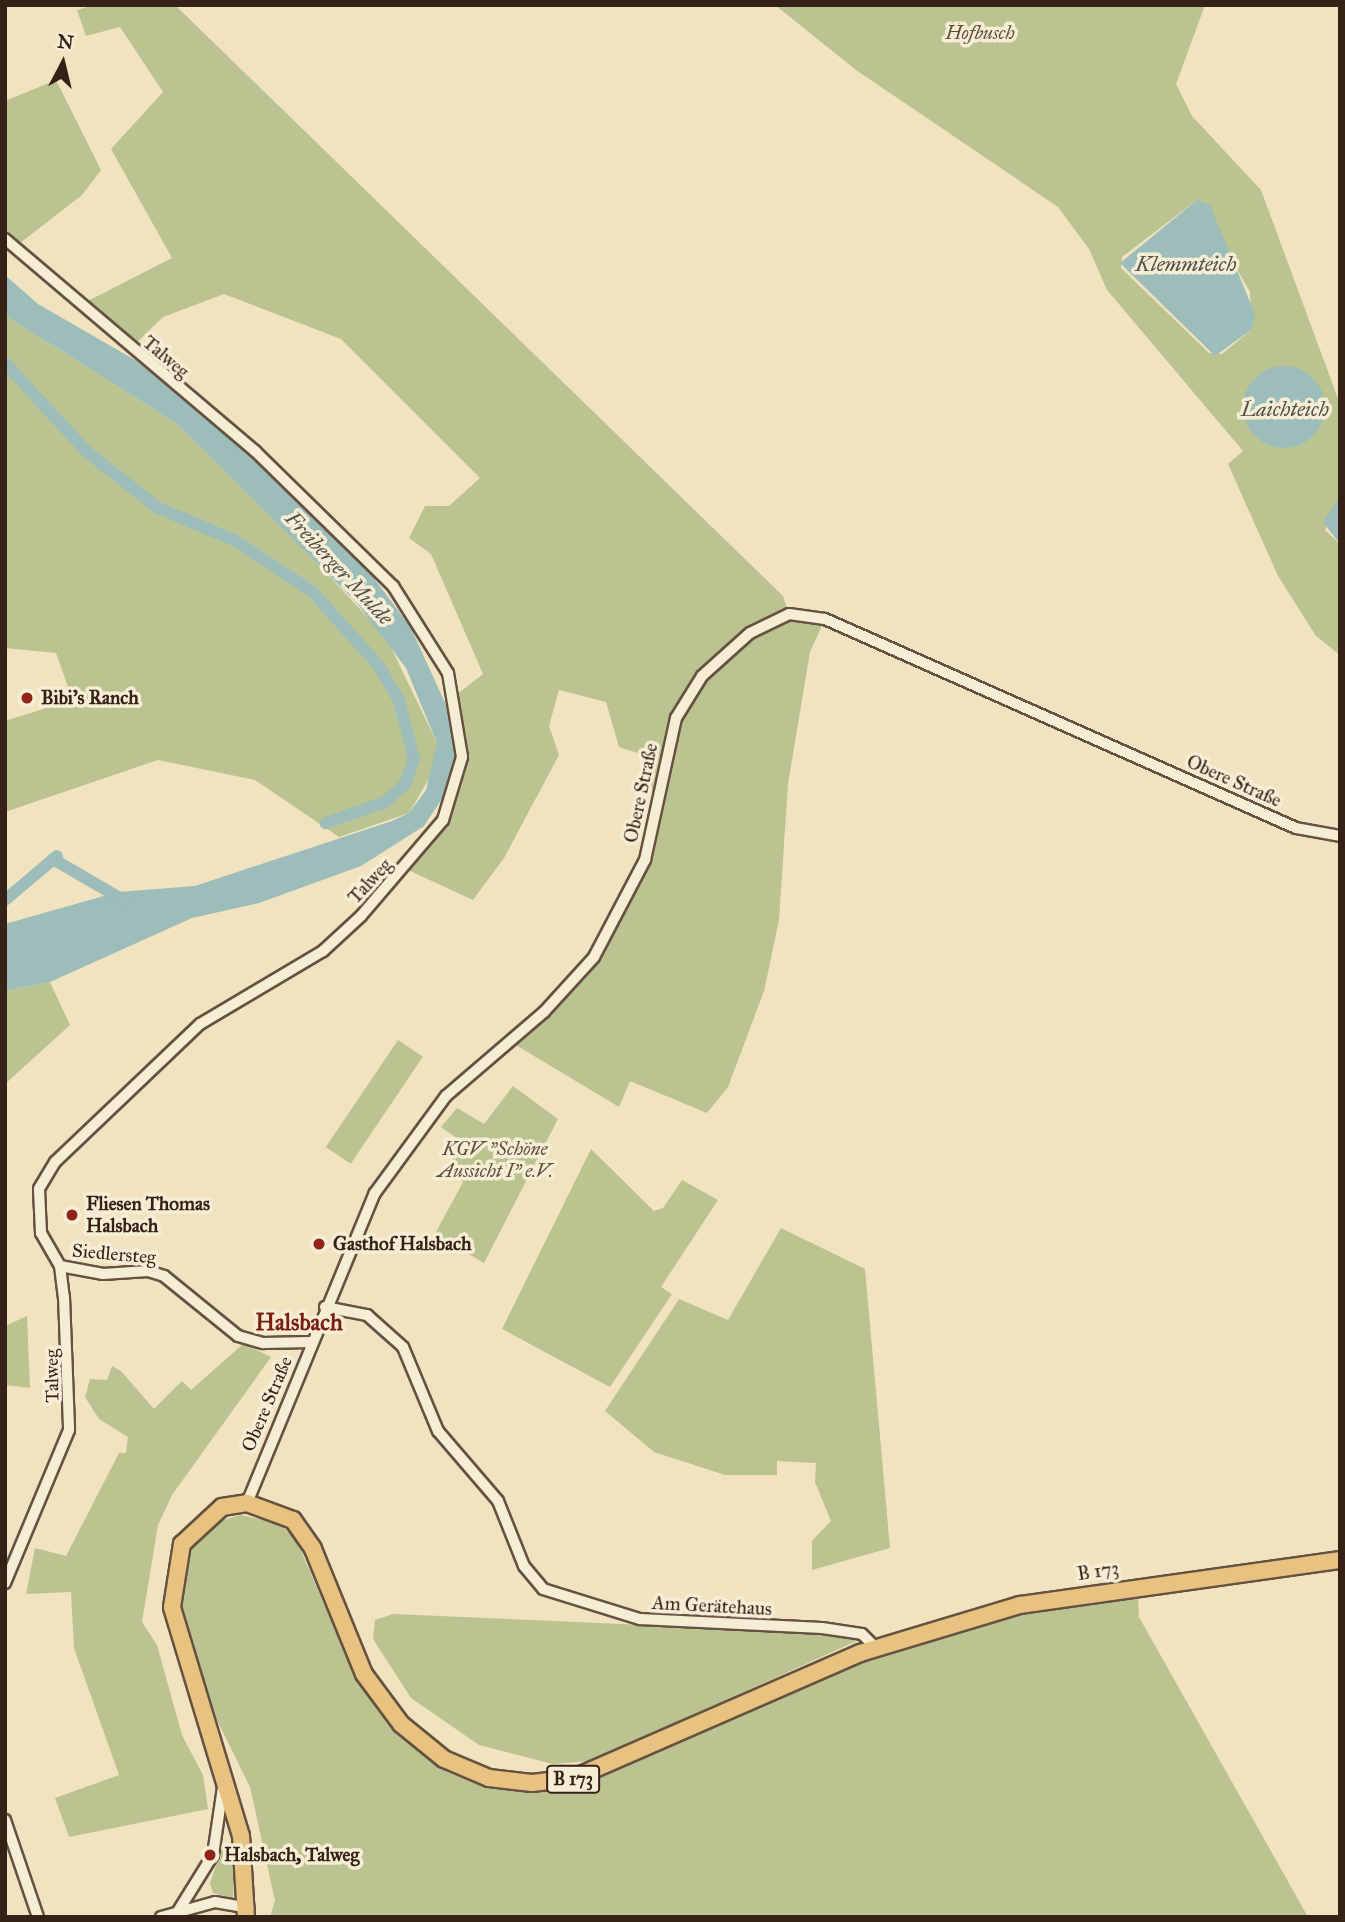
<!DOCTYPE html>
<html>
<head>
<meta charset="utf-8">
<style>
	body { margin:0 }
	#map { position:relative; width:1345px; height:1922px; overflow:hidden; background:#f1e3bf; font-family:"IM FELL Great Primer",serif }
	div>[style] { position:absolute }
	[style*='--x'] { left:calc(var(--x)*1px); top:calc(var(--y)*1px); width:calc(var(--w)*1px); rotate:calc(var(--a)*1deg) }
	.green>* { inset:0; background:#bbc391; transform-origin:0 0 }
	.water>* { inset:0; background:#9cbdb9 }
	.round { border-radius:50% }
	.canal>* { height:12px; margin:-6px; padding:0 6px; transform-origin:6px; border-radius:6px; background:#9cbdb9 }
	.roads { filter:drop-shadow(2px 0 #655241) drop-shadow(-2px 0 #655241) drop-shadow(0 2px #655241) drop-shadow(0 -2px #655241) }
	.street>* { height:10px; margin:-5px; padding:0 5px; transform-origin:5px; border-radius:5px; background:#f6edd5 }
	.primary>* { height:16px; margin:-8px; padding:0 8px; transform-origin:8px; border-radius:8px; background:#e8c280 }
	.dots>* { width:19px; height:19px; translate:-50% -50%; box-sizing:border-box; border:4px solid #f6edd5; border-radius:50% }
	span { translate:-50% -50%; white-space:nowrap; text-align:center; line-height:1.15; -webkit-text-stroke:7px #f6edd5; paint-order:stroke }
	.shield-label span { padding:2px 5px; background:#f6edd5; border:2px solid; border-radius:5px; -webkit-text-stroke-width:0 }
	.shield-label { font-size:18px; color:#362117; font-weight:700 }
	.park-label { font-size:19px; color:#5e523c; font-style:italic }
	.street-label { font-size:19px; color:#362117 }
	.poi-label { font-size:19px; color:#362117; font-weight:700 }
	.left { translate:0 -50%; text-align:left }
	.water-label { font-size:21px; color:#555048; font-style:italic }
	.quarter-label { font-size:23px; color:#7a1f14; font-weight:700 }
	.frame { position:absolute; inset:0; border:7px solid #362117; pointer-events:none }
	.north { position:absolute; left:28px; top:28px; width:70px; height:70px; -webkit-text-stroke:5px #f6edd5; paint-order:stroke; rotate:7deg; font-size:19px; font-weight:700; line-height:28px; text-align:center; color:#362117 }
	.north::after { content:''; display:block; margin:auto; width:24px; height:32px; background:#362117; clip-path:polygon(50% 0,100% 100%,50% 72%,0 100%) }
</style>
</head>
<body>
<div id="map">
	<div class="green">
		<i style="clip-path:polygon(94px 5px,175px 5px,783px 596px,789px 614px,825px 619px,810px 652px,788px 784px,779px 920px,764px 991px,728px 1087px,707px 1113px,630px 1081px,619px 1107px,514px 1044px,590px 963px,640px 874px,654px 807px,647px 756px,619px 747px,606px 702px,559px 690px,549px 726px,559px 755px,504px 858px,473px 900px,408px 870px,443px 820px,460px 772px,455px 696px,483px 674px,431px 554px,409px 538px,425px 506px,449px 506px,480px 478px,341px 339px,224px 294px,163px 317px,130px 349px,82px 304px,172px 258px,111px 149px,163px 92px,120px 27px,86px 36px,77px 10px)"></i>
		<i style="clip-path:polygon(evenodd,775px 5px,1205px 5px,1176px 84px,1192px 116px,1261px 190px,1340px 404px,1340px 497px,1325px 530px,1340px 544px,1340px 655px,1316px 636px,1278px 576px,1228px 464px,1243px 451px,1107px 290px,1089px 249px,1058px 207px,856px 70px,775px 5px,1197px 200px,1250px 292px,1251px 330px,1222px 354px,1209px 353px,1121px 268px,1122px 257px,1197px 200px)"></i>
		<i style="clip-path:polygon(56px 80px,101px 170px,82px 195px,15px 247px,5px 239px,5px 101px)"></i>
		<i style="clip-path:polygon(5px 315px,177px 424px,235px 475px,386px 637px,437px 743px,435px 768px,409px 813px,339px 837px,255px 780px,158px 760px,5px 812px,5px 721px,62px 703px,69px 690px,56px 653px,5px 648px)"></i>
		<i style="clip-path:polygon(50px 982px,70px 1025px,5px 1084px,5px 991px)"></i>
		<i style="left:398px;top:1040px;width:30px;height:129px;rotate:34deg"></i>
		<i style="clip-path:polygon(513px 1086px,558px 1119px,484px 1263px,435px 1234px,463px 1182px,446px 1170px,462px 1142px,441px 1127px,457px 1108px,484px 1124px)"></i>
		<i style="clip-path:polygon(591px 1149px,654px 1211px,663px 1208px,682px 1180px,718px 1200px,661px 1287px,672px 1294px,610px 1387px,502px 1329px)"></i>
		<i style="clip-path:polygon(781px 1228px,865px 1269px,890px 1548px,812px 1570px,812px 1541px,831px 1521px,815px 1482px,816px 1463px,777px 1461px,777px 1475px,725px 1475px,654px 1452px,605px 1411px,679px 1299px,728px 1320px)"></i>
		<i style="clip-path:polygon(27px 1316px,30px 1388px,5px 1385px,5px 1326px)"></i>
		<i style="clip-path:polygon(243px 1344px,271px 1357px,172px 1495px,158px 1525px,142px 1622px,157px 1645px,182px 1735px,203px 1775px,208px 1809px,69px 1837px,55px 1798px,119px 1775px,74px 1648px,71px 1592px,26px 1594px,35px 1548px,66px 1556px,119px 1453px,126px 1453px,128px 1437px,99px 1419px,85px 1397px,90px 1379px,107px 1380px,112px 1366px,121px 1371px,154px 1409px,182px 1381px,191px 1390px)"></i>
		<i style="clip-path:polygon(240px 1515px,278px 1523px,296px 1539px,351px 1667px,396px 1730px,447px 1772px,487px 1788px,562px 1789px,882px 1653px,1040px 1610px,1138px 1597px,1139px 1617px,1308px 1917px,270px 1917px,275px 1901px,250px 1787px,210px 1706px,183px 1618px,182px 1576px,193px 1545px,216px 1522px)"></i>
		<i style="clip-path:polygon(393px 1614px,828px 1633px,859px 1640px,590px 1761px,553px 1764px,479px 1745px,411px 1698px,373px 1639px,375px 1620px)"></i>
		<i style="clip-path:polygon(230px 1844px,236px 1850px,233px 1898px,213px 1893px,210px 1883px,222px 1848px)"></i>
	</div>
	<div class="water">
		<i style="clip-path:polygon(1197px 200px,1210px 205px,1255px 314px,1251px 330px,1215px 356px,1120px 263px)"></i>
		<i style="clip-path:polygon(5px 275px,38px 304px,135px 360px,243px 445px,357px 556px,410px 626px,446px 705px,456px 758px,449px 788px,424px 826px,361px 866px,259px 903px,192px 918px,50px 982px,5px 991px,5px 924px,118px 892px,195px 886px,392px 821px,409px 813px,426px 790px,437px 743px,406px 668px,356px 602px,177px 424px,5px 315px)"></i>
		<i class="round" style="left:1243px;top:366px;width:82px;height:82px"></i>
		<i style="clip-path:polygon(1340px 497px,1340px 544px,1323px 522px)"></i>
	</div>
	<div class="canal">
		<i style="--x:5;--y:363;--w:121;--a:47.3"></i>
		<i style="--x:87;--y:452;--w:90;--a:38.3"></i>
		<i style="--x:158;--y:508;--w:85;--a:22.9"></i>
		<i style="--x:236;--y:541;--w:92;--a:33.5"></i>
		<i style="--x:313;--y:592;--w:99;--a:48.3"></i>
		<i style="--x:379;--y:666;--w:39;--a:60"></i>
		<i style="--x:399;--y:700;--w:61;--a:75.7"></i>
		<i style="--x:414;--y:759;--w:27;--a:110"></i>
		<i style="--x:405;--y:784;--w:27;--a:138"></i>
		<i style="--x:385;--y:802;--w:63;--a:160.4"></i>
		<i style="--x:53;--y:859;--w:83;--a:30.3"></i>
		<i style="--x:5;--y:900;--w:68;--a:-40.2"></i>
	</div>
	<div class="roads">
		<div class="street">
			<i style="--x:5;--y:239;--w:328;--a:40.3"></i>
			<i style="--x:255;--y:451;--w:193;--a:44.4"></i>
			<i style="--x:393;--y:586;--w:103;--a:57.7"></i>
			<i style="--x:448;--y:673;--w:85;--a:80.5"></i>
			<i style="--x:462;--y:757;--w:66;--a:106.8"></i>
			<i style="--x:443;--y:820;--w:126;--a:130.5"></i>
			<i style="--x:361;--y:916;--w:52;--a:137.4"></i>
			<i style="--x:323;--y:951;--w:143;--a:149.3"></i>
			<i style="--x:200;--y:1024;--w:200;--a:136.4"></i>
			<i style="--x:55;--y:1162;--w:31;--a:121"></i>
			<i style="--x:39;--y:1189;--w:44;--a:87.4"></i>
			<i style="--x:41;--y:1233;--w:38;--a:60"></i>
			<i style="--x:60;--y:1266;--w:31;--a:83"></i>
			<i style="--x:64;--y:1297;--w:133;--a:87.8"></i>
			<i style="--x:69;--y:1430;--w:166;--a:112.7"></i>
			<i style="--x:60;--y:1266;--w:44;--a:10.5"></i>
			<i style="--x:103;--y:1274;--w:45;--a:-3.8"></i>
			<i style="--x:148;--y:1271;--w:17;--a:17"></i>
			<i style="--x:164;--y:1276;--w:95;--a:39"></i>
			<i style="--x:238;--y:1336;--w:26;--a:16"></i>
			<i style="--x:263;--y:1343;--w:48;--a:-1.2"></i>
			<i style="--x:325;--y:1307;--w:43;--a:10.8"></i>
			<i style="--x:367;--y:1315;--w:48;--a:41.6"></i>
			<i style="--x:403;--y:1347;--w:91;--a:67.4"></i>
			<i style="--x:438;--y:1431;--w:92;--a:49.4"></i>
			<i style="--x:498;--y:1501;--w:70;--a:68.2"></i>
			<i style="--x:524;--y:1566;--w:30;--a:50"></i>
			<i style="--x:543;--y:1589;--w:102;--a:17.2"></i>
			<i style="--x:640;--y:1619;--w:182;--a:2.8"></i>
			<i style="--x:822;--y:1628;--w:40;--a:8.5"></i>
			<i style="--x:862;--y:1634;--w:18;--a:45"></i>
			<i style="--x:247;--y:1503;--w:335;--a:-67.6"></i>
			<i style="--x:375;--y:1193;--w:120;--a:-53.8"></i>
			<i style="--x:446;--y:1096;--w:129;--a:-40.6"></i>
			<i style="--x:544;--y:1012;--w:74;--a:-47.7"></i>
			<i style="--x:594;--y:957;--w:110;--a:-62.3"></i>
			<i style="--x:645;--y:860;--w:145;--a:-77.7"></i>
			<i style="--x:676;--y:718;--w:49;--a:-58.2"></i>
			<i style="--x:702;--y:676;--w:64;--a:-41.9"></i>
			<i style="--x:750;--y:633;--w:43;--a:-26"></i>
			<i style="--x:789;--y:614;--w:36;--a:8"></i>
			<i style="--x:825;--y:619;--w:515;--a:23.93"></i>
			<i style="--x:1296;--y:828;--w:45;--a:10.3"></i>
			<i style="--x:5;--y:1820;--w:102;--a:71.2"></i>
			<i style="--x:177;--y:1913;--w:68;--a:-58.2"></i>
			<i style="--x:213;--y:1855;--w:69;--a:-81.6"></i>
			<i style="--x:161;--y:1917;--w:56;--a:-15.5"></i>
			<i style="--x:215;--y:1902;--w:34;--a:10"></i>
		</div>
		<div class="primary">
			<i style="--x:246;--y:1917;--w:81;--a:-93.5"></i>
			<i style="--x:241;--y:1836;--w:239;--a:-106.8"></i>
			<i style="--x:172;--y:1607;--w:64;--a:-81"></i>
			<i style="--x:182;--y:1544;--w:54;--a:-42.8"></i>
			<i style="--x:222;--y:1507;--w:25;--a:-9"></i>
			<i style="--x:247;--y:1503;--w:49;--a:20.3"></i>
			<i style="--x:293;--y:1520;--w:35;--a:55"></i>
			<i style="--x:313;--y:1549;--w:135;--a:67.8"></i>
			<i style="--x:364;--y:1674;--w:62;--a:53.5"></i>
			<i style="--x:401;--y:1724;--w:55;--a:39.1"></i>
			<i style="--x:444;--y:1759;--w:49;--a:22.9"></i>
			<i style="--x:489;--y:1778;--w:43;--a:6.6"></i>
			<i style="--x:532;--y:1783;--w:42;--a:-6.8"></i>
			<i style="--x:574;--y:1778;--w:312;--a:-23.6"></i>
			<i style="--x:860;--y:1653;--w:167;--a:-16.7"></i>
			<i style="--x:1020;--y:1605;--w:323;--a:-8"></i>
		</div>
	</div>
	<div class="dots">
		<i style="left:27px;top:698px;background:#8f2418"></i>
		<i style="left:72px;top:1215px;background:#8f2418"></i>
		<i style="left:319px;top:1244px;background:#8f2418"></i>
		<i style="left:210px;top:1855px;background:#8f2418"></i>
	</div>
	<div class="shield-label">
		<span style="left:573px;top:1779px">B 173</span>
	</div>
	<div class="park-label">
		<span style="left:980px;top:33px">Hofbusch</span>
		<span style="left:495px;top:1160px">KGV "Schöne<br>Aussicht I" e.V.</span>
	</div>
	<div class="street-label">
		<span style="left:166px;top:357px;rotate:40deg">Talweg</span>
		<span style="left:1234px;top:781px;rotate:24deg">Obere Straße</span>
		<span style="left:641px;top:793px;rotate:-78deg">Obere Straße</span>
		<span style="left:370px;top:881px;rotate:-47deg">Talweg</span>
		<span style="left:114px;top:1254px;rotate:5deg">Siedlersteg</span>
		<span style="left:52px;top:1376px;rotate:-91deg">Talweg</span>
		<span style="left:267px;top:1404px;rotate:-67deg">Obere Straße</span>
		<span style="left:1098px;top:1571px;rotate:-9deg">B 173</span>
		<span style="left:712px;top:1606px;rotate:3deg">Am Gerätehaus</span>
	</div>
	<div class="poi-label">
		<span class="left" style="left:41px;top:698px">Bibi's Ranch</span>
		<span class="left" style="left:86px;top:1215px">Fliesen Thomas<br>Halsbach</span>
		<span class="left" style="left:333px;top:1244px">Gasthof Halsbach</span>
		<span class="left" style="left:224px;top:1855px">Halsbach, Talweg</span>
	</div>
	<div class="water-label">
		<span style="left:1186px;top:264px">Klemmteich</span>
		<span style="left:1285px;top:409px">Laichteich</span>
		<span style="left:339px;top:568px;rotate:47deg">Freiberger Mulde</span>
	</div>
	<div class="quarter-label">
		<span style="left:299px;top:1322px">Halsbach</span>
	</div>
	<div class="frame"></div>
	<div class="north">N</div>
</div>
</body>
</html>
